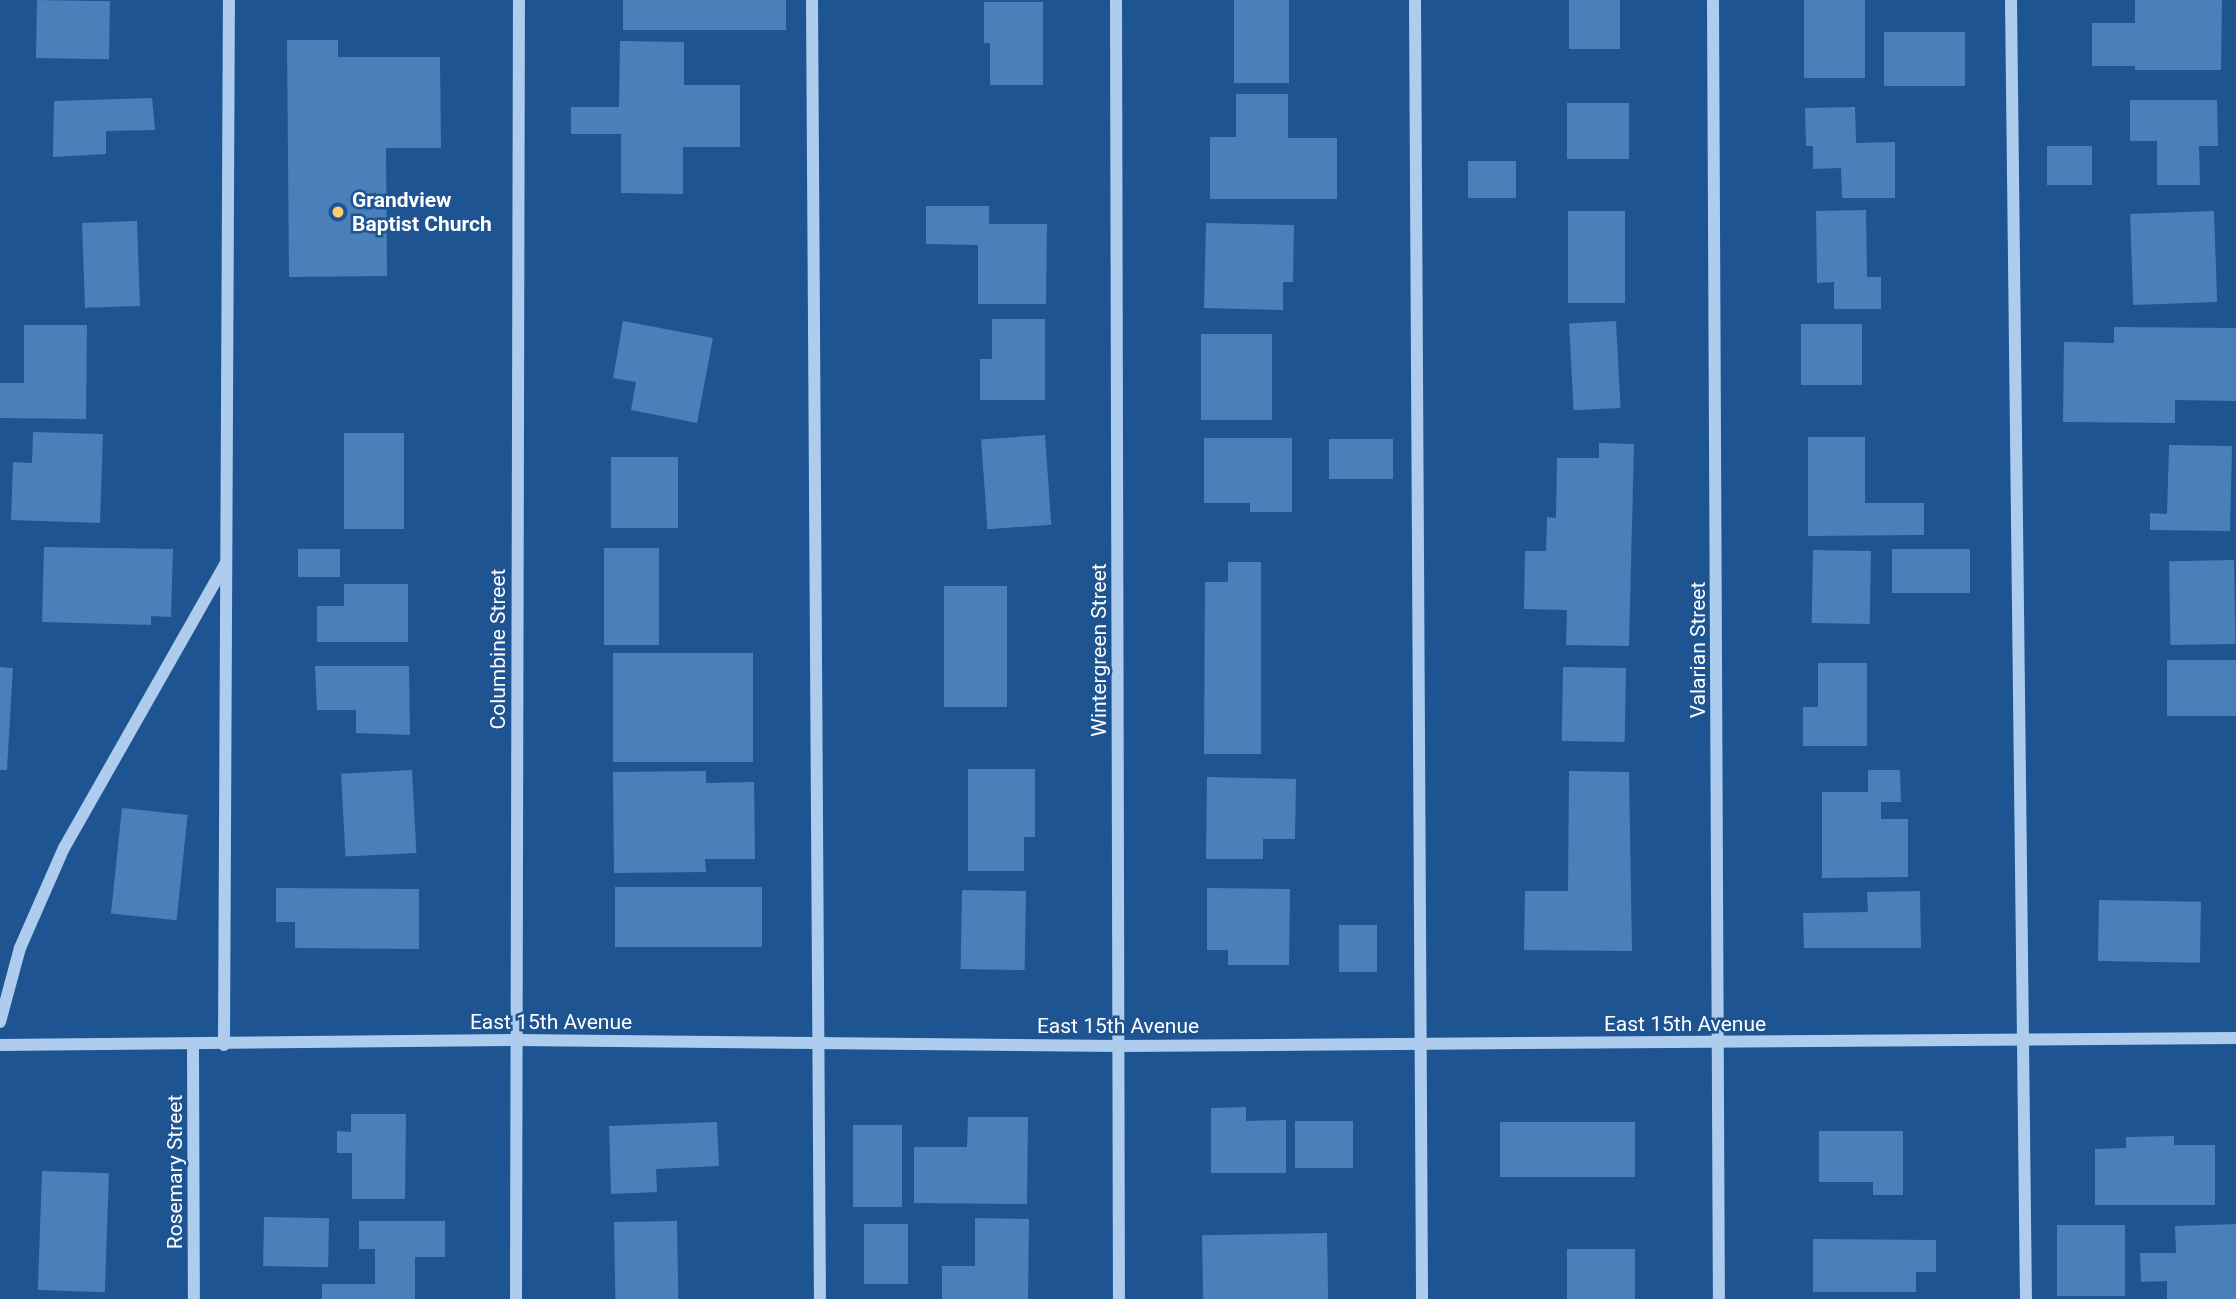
<!DOCTYPE html>
<html>
<head>
<meta charset="utf-8">
<style>
	body { margin:0 }
	#map { position:relative; width:2236px; height:1299px; overflow:hidden; background:#1d5491; font-family:Roboto,sans-serif }
	div>[style] { position:absolute }
	[style*='--x'] { left:calc(var(--x)*1px); top:calc(var(--y)*1px); width:calc(var(--w)*1px); rotate:calc(var(--a)*1deg) }
	.building>* { inset:0; background:#4a80b9; transform-origin:0 0 }
	.minor>* { height:12px; margin:-6px; padding:0 6px; transform-origin:6px; border-radius:6px; background:#adccee }
	.dots>* { width:19px; height:19px; translate:-50% -50%; box-sizing:border-box; border:4px solid #1d5491; border-radius:50% }
	span { translate:-50% -50%; white-space:nowrap; text-align:center; line-height:1.15; -webkit-text-stroke:5px #1d5491; paint-order:stroke }
	.poi-label { font-size:21px; color:#fff; font-weight:700 }
	.left { translate:0 -50%; text-align:left }
	.street-label { font-size:21px; color:#fff }
</style>
</head>
<body>
<div id="map">
	<div class="building">
		<i style="left:37px;top:0;width:73px;height:58px;rotate:1deg"></i>
		<i style="left:623px;top:0;width:163px;height:30px"></i>
		<i style="left:1234px;top:0;width:55px;height:83px"></i>
		<i style="left:1569px;top:0;width:51px;height:49px"></i>
		<i style="left:1804px;top:0;width:61px;height:78px"></i>
		<i style="clip-path:polygon(2135px 0,2222px 0,2221px 70px,2135px 70px,2135px 66px,2092px 66px,2092px 23px,2135px 23px)"></i>
		<i style="clip-path:polygon(984px 2px,1043px 2px,1043px 85px,990px 85px,990px 43px,984px 43px)"></i>
		<i style="left:1884px;top:32px;width:81px;height:54px"></i>
		<i style="clip-path:polygon(287px 40px,338px 40px,338px 57px,440px 57px,441px 148px,386px 148px,387px 276px,289px 277px)"></i>
		<i style="clip-path:polygon(620px 41px,684px 42px,684px 85px,740px 85px,740px 147px,683px 147px,683px 194px,621px 193px,621px 134px,571px 134px,571px 107px,619px 107px)"></i>
		<i style="clip-path:polygon(1236px 94px,1288px 94px,1288px 138px,1337px 138px,1337px 199px,1210px 199px,1210px 137px,1236px 137px)"></i>
		<i style="clip-path:polygon(152px 98px,155px 130px,106px 131px,106px 154px,53px 157px,54px 101px)"></i>
		<i style="clip-path:polygon(2130px 100px,2217px 100px,2218px 146px,2199px 146px,2200px 185px,2157px 185px,2157px 141px,2130px 141px)"></i>
		<i style="left:1567px;top:103px;width:62px;height:56px"></i>
		<i style="clip-path:polygon(1855px 107px,1856px 143px,1895px 142px,1895px 198px,1842px 198px,1841px 168px,1813px 169px,1813px 146px,1806px 146px,1805px 108px)"></i>
		<i style="left:2047px;top:146px;width:45px;height:39px"></i>
		<i style="left:1468px;top:161px;width:48px;height:37px"></i>
		<i style="clip-path:polygon(926px 206px,989px 206px,989px 224px,1047px 224px,1046px 304px,978px 304px,978px 245px,926px 244px)"></i>
		<i style="clip-path:polygon(1866px 210px,1867px 277px,1881px 277px,1881px 309px,1834px 309px,1834px 282px,1817px 283px,1816px 211px)"></i>
		<i style="left:1568px;top:211px;width:57px;height:92px"></i>
		<i style="left:2214px;top:211px;width:91px;height:84px;rotate:88deg"></i>
		<i style="left:137px;top:221px;width:85px;height:55px;rotate:88deg"></i>
		<i style="clip-path:polygon(1206px 223px,1294px 225px,1293px 282px,1283px 282px,1283px 310px,1204px 308px)"></i>
		<i style="clip-path:polygon(992px 319px,1045px 319px,1045px 400px,980px 400px,980px 359px,992px 359px)"></i>
		<i style="clip-path:polygon(623px 321px,713px 338px,697px 423px,631px 410px,636px 382px,613px 378px)"></i>
		<i style="left:1616px;top:321px;width:87px;height:47px;rotate:87deg"></i>
		<i style="left:1801px;top:324px;width:61px;height:61px"></i>
		<i style="clip-path:polygon(24px 325px,87px 325px,86px 419px,0 418px,0 383px,24px 383px)"></i>
		<i style="clip-path:polygon(2114px 327px,2236px 328px,2236px 401px,2175px 400px,2175px 423px,2063px 422px,2064px 342px,2114px 343px)"></i>
		<i style="left:1201px;top:334px;width:71px;height:86px"></i>
		<i style="clip-path:polygon(33px 432px,103px 434px,100px 523px,11px 520px,13px 462px,32px 463px)"></i>
		<i style="left:404px;top:433px;width:96px;height:60px;rotate:90deg"></i>
		<i style="left:1045px;top:435px;width:90px;height:64px;rotate:86deg"></i>
		<i style="clip-path:polygon(1808px 437px,1865px 437px,1865px 503px,1924px 503px,1924px 535px,1808px 536px)"></i>
		<i style="clip-path:polygon(1204px 438px,1292px 438px,1292px 512px,1250px 512px,1250px 503px,1204px 503px)"></i>
		<i style="left:1329px;top:439px;width:64px;height:40px"></i>
		<i style="clip-path:polygon(1599px 443px,1634px 444px,1629px 646px,1566px 645px,1567px 610px,1524px 609px,1525px 551px,1546px 551px,1547px 517px,1556px 518px,1557px 458px,1599px 458px)"></i>
		<i style="clip-path:polygon(2169px 445px,2232px 446px,2230px 531px,2150px 530px,2150px 513px,2167px 514px)"></i>
		<i style="left:611px;top:457px;width:67px;height:71px"></i>
		<i style="clip-path:polygon(44px 547px,173px 549px,171px 617px,151px 616px,151px 625px,42px 622px)"></i>
		<i style="left:604px;top:548px;width:55px;height:97px"></i>
		<i style="left:298px;top:549px;width:42px;height:28px"></i>
		<i style="left:1970px;top:549px;width:44px;height:78px;rotate:90deg"></i>
		<i style="left:1813px;top:550px;width:58px;height:73px;rotate:1deg"></i>
		<i style="left:2234px;top:560px;width:84px;height:65px;rotate:89deg"></i>
		<i style="clip-path:polygon(1228px 562px,1261px 562px,1261px 754px,1204px 754px,1205px 582px,1228px 582px)"></i>
		<i style="clip-path:polygon(344px 584px,408px 584px,408px 642px,317px 642px,317px 606px,344px 606px)"></i>
		<i style="left:944px;top:586px;width:63px;height:121px"></i>
		<i style="left:613px;top:653px;width:140px;height:109px"></i>
		<i style="left:2167px;top:660px;width:69px;height:56px"></i>
		<i style="clip-path:polygon(1818px 663px,1867px 663px,1867px 746px,1803px 746px,1803px 707px,1818px 707px)"></i>
		<i style="clip-path:polygon(315px 666px,409px 666px,410px 735px,356px 733px,356px 710px,317px 710px)"></i>
		<i style="clip-path:polygon(0 667px,13px 668px,7px 770px,0 770px)"></i>
		<i style="left:1563px;top:667px;width:63px;height:74px;rotate:1deg"></i>
		<i style="clip-path:polygon(968px 769px,1035px 769px,1035px 837px,1024px 837px,1024px 871px,968px 871px)"></i>
		<i style="left:412px;top:770px;width:83px;height:71px;rotate:87deg"></i>
		<i style="clip-path:polygon(1868px 770px,1900px 770px,1901px 802px,1881px 802px,1881px 819px,1908px 819px,1908px 877px,1822px 878px,1822px 792px,1868px 792px)"></i>
		<i style="clip-path:polygon(706px 771px,706px 783px,754px 782px,755px 859px,705px 859px,706px 872px,614px 873px,613px 772px)"></i>
		<i style="clip-path:polygon(1569px 771px,1629px 772px,1632px 951px,1524px 950px,1525px 891px,1568px 891px)"></i>
		<i style="clip-path:polygon(1207px 777px,1296px 779px,1295px 839px,1263px 839px,1263px 859px,1206px 859px)"></i>
		<i style="left:122px;top:808px;width:66px;height:106px;rotate:6deg"></i>
		<i style="left:615px;top:887px;width:147px;height:60px"></i>
		<i style="clip-path:polygon(276px 888px,419px 889px,419px 949px,295px 948px,295px 922px,276px 922px)"></i>
		<i style="clip-path:polygon(1207px 888px,1290px 889px,1289px 965px,1228px 965px,1228px 950px,1207px 950px)"></i>
		<i style="left:962px;top:890px;width:64px;height:79px;rotate:1deg"></i>
		<i style="clip-path:polygon(1920px 891px,1921px 948px,1804px 948px,1803px 913px,1868px 912px,1867px 892px)"></i>
		<i style="left:2099px;top:900px;width:102px;height:61px;rotate:1deg"></i>
		<i style="left:1339px;top:925px;width:38px;height:47px"></i>
		<i style="clip-path:polygon(1246px 1107px,1246px 1121px,1286px 1120px,1286px 1173px,1211px 1173px,1211px 1108px)"></i>
		<i style="clip-path:polygon(351px 1114px,406px 1114px,405px 1199px,352px 1199px,352px 1153px,337px 1153px,337px 1131px,351px 1132px)"></i>
		<i style="clip-path:polygon(968px 1117px,1028px 1117px,1027px 1204px,914px 1203px,914px 1147px,967px 1147px)"></i>
		<i style="left:1295px;top:1121px;width:58px;height:47px"></i>
		<i style="clip-path:polygon(717px 1122px,719px 1166px,656px 1169px,657px 1192px,611px 1194px,609px 1126px)"></i>
		<i style="left:1500px;top:1122px;width:135px;height:55px"></i>
		<i style="left:853px;top:1125px;width:49px;height:82px"></i>
		<i style="clip-path:polygon(1819px 1131px,1903px 1131px,1903px 1195px,1873px 1195px,1873px 1182px,1819px 1182px)"></i>
		<i style="clip-path:polygon(2174px 1136px,2174px 1145px,2215px 1145px,2215px 1205px,2095px 1205px,2095px 1149px,2126px 1148px,2126px 1137px)"></i>
		<i style="left:42px;top:1171px;width:67px;height:119px;rotate:2deg"></i>
		<i style="left:264px;top:1217px;width:65px;height:49px;rotate:1deg"></i>
		<i style="clip-path:polygon(975px 1218px,1029px 1219px,1028px 1299px,942px 1299px,942px 1266px,975px 1266px)"></i>
		<i style="clip-path:polygon(359px 1221px,445px 1221px,445px 1257px,415px 1257px,415px 1299px,322px 1299px,322px 1284px,375px 1284px,375px 1249px,359px 1249px)"></i>
		<i style="left:677px;top:1221px;width:78px;height:63px;rotate:89deg"></i>
		<i style="left:864px;top:1224px;width:44px;height:60px"></i>
		<i style="clip-path:polygon(2236px 1224px,2236px 1299px,2167px 1299px,2167px 1281px,2141px 1282px,2140px 1253px,2176px 1253px,2175px 1226px)"></i>
		<i style="left:2057px;top:1225px;width:68px;height:71px"></i>
		<i style="left:1327px;top:1233px;width:66px;height:125px;rotate:89deg"></i>
		<i style="clip-path:polygon(1813px 1239px,1936px 1240px,1936px 1272px,1916px 1272px,1916px 1292px,1813px 1292px)"></i>
		<i style="left:1567px;top:1249px;width:68px;height:50px"></i>
	</div>
	<div class="minor">
		<i style="--x:812;--y:0;--w:1299;--a:89.65"></i>
		<i style="--x:1116;--y:0;--w:1299;--a:89.87"></i>
		<i style="--x:1415;--y:0;--w:1299;--a:89.69"></i>
		<i style="--x:1713;--y:0;--w:1299;--a:89.74"></i>
		<i style="--x:2011;--y:0;--w:1299;--a:89.34"></i>
		<i style="--x:0;--y:1022;--w:77;--a:-74.9"></i>
		<i style="--x:20;--y:948;--w:109;--a:-66.3"></i>
		<i style="--x:64;--y:848;--w:328;--a:-60.4"></i>
		<i style="--x:0;--y:1045;--w:515;--a:-0.56"></i>
		<i style="--x:515;--y:1040;--w:604;--a:0.57"></i>
		<i style="--x:1119;--y:1046;--w:1117;--a:-0.41"></i>
		<i style="--x:193;--y:1045;--w:254;--a:89.8"></i>
		<i style="--x:224;--y:1045;--w:1045;--a:-89.73"></i>
		<i style="--x:516;--y:1299;--w:1299;--a:-89.87"></i>
	</div>
	<div class="dots">
		<i style="left:338px;top:212px;background:#fdce6b"></i>
	</div>
	<div class="poi-label">
		<span class="left" style="left:352px;top:212px">Grandview<br>Baptist Church</span>
	</div>
	<div class="street-label">
		<span style="left:498px;top:649px;rotate:-90deg">Columbine Street</span>
		<span style="left:1099px;top:650px;rotate:-90deg">Wintergreen Street</span>
		<span style="left:1698px;top:650px;rotate:-90deg">Valarian Street</span>
		<span style="left:551px;top:1022px">East 15th Avenue</span>
		<span style="left:1685px;top:1024px">East 15th Avenue</span>
		<span style="left:1118px;top:1026px">East 15th Avenue</span>
		<span style="left:175px;top:1172px;rotate:-90deg">Rosemary Street</span>
	</div>
</div>
</body>
</html>
